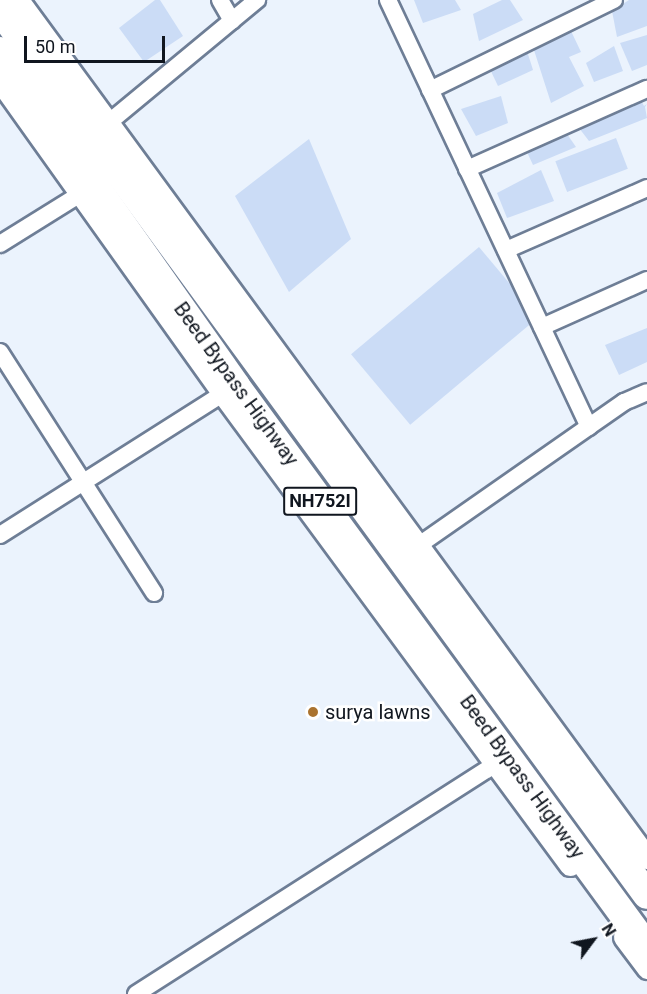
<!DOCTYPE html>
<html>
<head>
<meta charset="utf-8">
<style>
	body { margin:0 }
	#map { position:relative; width:647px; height:994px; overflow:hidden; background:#ebf3fd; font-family:Roboto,sans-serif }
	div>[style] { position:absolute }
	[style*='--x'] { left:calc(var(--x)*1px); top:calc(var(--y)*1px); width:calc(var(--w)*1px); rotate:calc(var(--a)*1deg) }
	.building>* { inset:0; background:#cbdcf6; transform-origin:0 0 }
	.roads { filter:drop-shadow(2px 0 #6e7e96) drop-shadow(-2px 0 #6e7e96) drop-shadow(0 2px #6e7e96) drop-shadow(0 -2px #6e7e96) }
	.minor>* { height:16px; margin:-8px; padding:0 8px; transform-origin:8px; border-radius:8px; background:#fff }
	.tertiary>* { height:21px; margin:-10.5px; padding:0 10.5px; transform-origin:10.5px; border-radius:10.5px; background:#fff }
	.trunk>* { height:28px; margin:-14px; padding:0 14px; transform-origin:14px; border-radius:14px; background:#fff }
	.dots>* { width:16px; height:16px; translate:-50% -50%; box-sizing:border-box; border:3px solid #fff; border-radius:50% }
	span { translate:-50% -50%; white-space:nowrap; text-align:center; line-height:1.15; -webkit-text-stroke:5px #fff; paint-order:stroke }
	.shield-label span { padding:2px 4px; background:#fff; border:2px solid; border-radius:4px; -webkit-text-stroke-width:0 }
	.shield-label { font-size:18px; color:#10161f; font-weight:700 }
	.street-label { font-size:20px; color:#10161f }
	.poi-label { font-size:20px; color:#10161f }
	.left { translate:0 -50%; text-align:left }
	.north { position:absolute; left:563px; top:910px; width:60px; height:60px; -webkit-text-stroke:4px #fff; paint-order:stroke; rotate:58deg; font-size:16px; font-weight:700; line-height:24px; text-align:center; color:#10161f }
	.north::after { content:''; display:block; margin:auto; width:21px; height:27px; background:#10161f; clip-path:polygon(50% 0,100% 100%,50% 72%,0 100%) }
	.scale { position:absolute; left:24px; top:36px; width:141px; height:27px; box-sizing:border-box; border:3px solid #10161f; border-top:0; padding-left:8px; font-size:18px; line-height:21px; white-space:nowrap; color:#10161f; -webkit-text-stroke:4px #fff; paint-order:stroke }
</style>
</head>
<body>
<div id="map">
	<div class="building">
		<i style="clip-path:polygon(155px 0,160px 0,183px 36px,144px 62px,119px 28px)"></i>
		<i style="clip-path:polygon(414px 0,455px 0,461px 10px,423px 23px)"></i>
		<i style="clip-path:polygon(502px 0,510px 0,523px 20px,479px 41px,473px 14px)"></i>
		<i style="clip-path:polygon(629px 0,647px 0,647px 26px,617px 37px,612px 11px)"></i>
		<i style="clip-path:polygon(571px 31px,581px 52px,569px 57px,584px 86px,551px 103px,533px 47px)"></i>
		<i style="clip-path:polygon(647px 35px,647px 65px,632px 71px,620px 43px)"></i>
		<i style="clip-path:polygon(614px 46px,623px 71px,594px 82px,586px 63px)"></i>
		<i style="clip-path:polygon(527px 51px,533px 70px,498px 86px,487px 63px)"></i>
		<i style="clip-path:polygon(637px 93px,644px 106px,647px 104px,645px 107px,647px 118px,589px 141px,579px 128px)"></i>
		<i style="clip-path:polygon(501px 96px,508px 123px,476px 136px,461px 109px)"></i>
		<i style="clip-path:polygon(567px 134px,576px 147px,533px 165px,527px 152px)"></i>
		<i style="left:616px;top:138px;width:33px;height:65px;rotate:69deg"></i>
		<i style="clip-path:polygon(309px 139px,351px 239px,289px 292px,235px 196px)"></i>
		<i style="clip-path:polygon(541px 170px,554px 201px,507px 218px,497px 193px)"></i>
		<i style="left:479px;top:247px;width:92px;height:167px;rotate:50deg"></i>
		<i style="clip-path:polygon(647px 328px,647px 362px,619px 375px,605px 345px)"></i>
	</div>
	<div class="roads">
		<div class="minor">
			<i style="--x:220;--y:0;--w:24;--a:60"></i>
			<i style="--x:388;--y:0;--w:472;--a:64.8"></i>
			<i style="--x:430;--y:90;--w:205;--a:-26.1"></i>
			<i style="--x:107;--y:124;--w:195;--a:-39.6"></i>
			<i style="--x:467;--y:169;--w:197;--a:-24"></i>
			<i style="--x:0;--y:244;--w:97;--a:-31.9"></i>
			<i style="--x:506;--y:250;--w:154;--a:-23.7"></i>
			<i style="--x:542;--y:327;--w:115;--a:-24.1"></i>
			<i style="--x:0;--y:352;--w:286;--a:57.4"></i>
			<i style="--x:0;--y:535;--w:275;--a:-32.4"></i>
			<i style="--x:409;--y:552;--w:262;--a:-34.9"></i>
			<i style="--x:624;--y:402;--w:25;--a:-23"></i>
			<i style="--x:136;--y:994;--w:439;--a:-32.6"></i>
		</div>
		<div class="tertiary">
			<i style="--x:18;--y:0;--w:1064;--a:53.75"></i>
			<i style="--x:0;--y:81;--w:384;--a:54.5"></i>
			<i style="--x:223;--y:394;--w:585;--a:53.62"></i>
			<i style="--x:624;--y:937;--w:39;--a:53"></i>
		</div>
		<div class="trunk">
			<i style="--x:0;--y:10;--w:1096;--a:53.83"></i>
			<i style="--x:0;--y:51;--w:410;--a:54.8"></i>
			<i style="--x:236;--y:386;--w:695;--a:53.77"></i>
		</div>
	</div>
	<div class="dots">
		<i style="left:313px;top:712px;background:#aa732f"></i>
	</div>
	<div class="shield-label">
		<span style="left:320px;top:501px">NH752I</span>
	</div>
	<div class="street-label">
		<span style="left:236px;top:384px;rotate:54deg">Beed Bypass Highway</span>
		<span style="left:522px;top:777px;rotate:54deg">Beed Bypass Highway</span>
	</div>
	<div class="poi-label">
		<span class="left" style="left:325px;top:712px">surya lawns</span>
	</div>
	<div class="north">N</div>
	<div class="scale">50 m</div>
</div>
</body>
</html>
